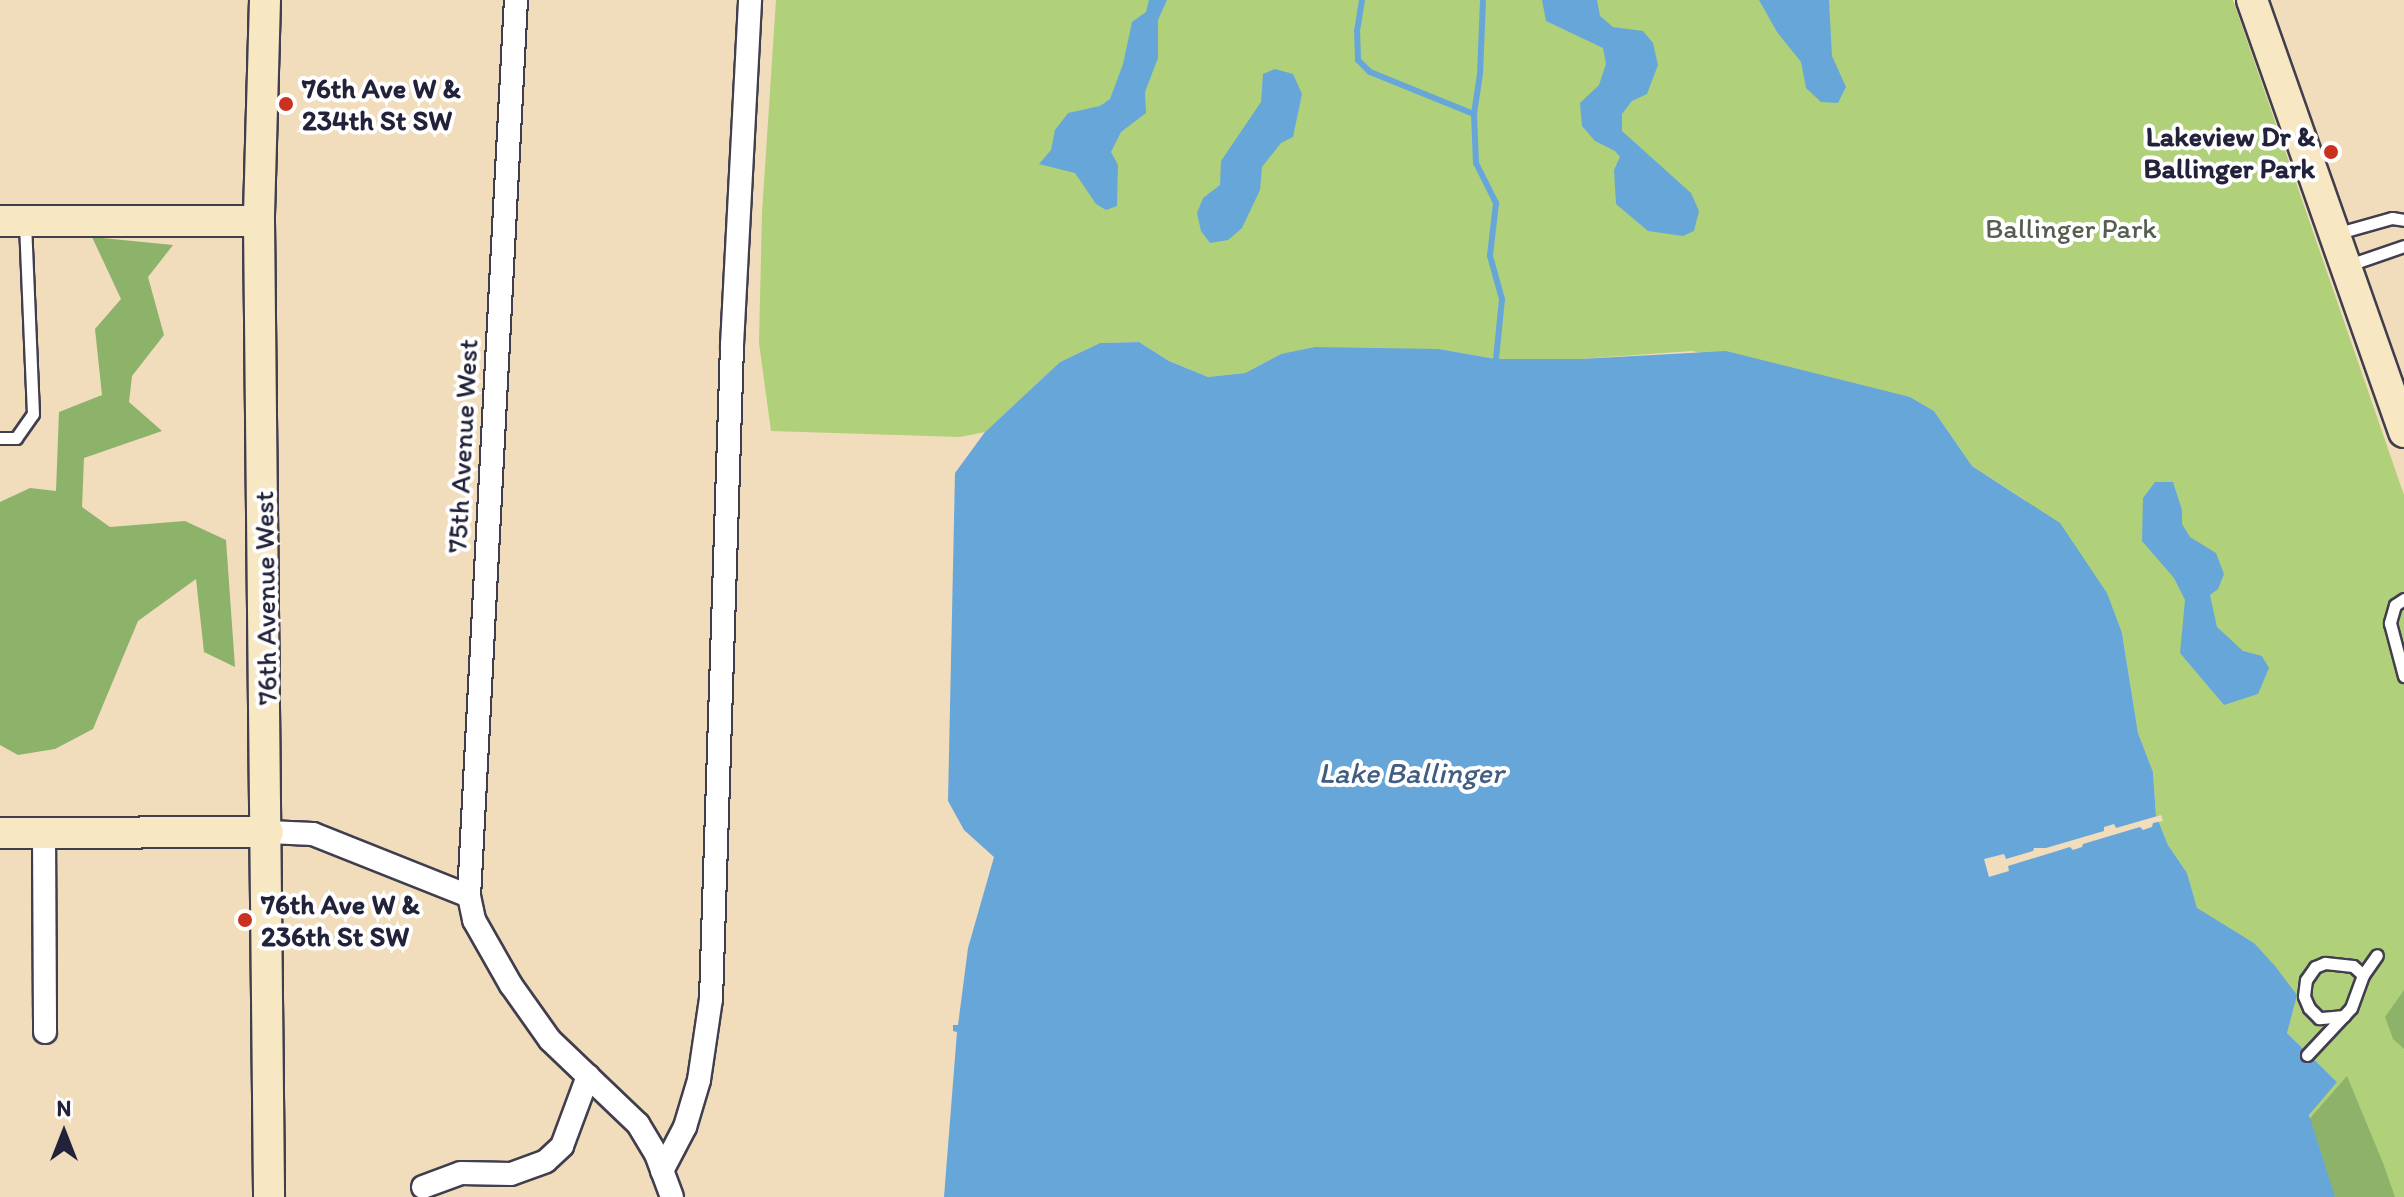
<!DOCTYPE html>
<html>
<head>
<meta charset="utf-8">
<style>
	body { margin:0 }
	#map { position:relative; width:2404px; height:1197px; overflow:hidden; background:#f1dcbc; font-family:Itim,sans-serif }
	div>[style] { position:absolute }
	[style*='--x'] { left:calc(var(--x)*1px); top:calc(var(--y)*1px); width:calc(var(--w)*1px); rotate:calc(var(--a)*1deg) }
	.green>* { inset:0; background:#b0d179 }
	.forest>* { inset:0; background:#8cb369 }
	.water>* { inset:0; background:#67a6d9 }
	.pier>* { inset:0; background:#f1dcbc }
	.stream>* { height:6px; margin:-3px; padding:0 3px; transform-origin:3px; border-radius:3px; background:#67a6d9 }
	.roads { filter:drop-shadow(2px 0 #413e4e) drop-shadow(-2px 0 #413e4e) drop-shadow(0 2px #413e4e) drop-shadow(0 -2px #413e4e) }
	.lane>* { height:11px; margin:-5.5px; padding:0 5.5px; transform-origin:5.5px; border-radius:5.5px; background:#fff }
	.street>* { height:22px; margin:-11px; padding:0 11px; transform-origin:11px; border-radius:11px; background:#fff }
	.secondary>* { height:30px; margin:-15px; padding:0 15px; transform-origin:15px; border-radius:15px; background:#f7e8c3 }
	.dots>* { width:22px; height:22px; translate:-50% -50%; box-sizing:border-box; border:4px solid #fff; border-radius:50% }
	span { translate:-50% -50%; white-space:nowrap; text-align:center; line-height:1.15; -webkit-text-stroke:8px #fff; paint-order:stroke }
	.poi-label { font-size:28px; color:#22223b; font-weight:700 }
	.left { translate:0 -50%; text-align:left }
	.right { translate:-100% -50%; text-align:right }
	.park-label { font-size:28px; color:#545f51 }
	.street-label { font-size:28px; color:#22223b }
	.water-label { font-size:30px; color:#415d82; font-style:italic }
	.north { position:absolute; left:24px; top:1093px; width:80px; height:80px; -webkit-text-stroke:6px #fff; paint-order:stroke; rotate:0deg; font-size:22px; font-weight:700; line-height:32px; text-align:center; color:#22223b }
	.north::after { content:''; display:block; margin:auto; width:28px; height:36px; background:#22223b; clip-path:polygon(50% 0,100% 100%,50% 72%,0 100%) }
</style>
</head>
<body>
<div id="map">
	<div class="green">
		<i style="clip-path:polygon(776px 0,2233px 0,2404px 495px,2404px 1197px,2336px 1197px,2309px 1115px,2336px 1081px,2287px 1033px,2254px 943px,2197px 909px,2187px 873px,2168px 845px,2156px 815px,2153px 772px,2138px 733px,2122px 633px,2025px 500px,1972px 466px,1934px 411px,1910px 397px,1692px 351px,1580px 359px,1496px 359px,1439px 349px,1281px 354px,1245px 373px,1208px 377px,1169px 361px,1139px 342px,1100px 343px,1060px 362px,985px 432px,960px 437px,771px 431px,759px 343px,762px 213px)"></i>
	</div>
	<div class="forest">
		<i style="clip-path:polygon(92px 237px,173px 245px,148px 277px,164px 335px,132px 376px,129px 402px,162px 431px,84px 458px,82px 507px,110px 527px,185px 521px,226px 540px,235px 667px,204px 652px,196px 579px,138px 621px,93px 729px,55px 749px,18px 755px,0 745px,0 502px,30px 488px,56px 491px,59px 412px,102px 395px,95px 329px,121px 299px)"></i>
		<i style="clip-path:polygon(2404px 990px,2404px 1049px,2393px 1039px,2385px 1017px)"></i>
		<i style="clip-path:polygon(2347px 1076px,2383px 1163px,2395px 1197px,2329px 1197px,2305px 1124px)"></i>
	</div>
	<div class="water">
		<i style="clip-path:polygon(1149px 0,1167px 0,1158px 20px,1158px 58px,1145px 92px,1146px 113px,1121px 132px,1111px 152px,1118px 165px,1117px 206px,1106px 210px,1096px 204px,1075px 173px,1039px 164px,1051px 150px,1055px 130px,1068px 113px,1100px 106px,1110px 99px,1123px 64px,1132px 22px,1146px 12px)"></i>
		<i style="clip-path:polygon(1542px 0,1597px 0,1600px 16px,1613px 27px,1643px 31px,1653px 43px,1658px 65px,1647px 94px,1632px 101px,1622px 114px,1622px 131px,1691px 193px,1699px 211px,1694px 231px,1683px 236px,1648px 231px,1616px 204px,1614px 170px,1620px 157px,1615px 151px,1595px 141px,1582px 126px,1581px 115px,1580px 103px,1599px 85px,1606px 64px,1603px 48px,1546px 21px)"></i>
		<i style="clip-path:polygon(1759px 0,1829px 0,1832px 56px,1846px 87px,1838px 103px,1821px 102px,1806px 88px,1801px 62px,1777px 32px)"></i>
		<i style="clip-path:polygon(1275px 69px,1293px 74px,1302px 94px,1293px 137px,1281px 143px,1262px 167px,1260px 190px,1242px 228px,1228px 240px,1210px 243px,1201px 231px,1197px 213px,1203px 198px,1220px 185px,1221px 161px,1261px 102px,1263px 74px)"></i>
		<i style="clip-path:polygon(1139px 342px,1169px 361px,1208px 377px,1245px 373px,1281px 354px,1315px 347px,1439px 349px,1496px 359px,1580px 359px,1726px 351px,1910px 397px,1934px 411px,1972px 466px,2060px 523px,2107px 593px,2122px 633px,2138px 733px,2153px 772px,2156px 815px,2168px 845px,2187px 873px,2197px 908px,2254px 943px,2275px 966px,2297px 995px,2287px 1033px,2337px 1082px,2309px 1115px,2335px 1197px,944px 1197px,957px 1032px,953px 1031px,953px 1025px,958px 1025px,968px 948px,994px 857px,964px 830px,948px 801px,955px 473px,985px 432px,1060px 362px,1100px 343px)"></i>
		<i style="clip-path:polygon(2155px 482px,2173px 482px,2182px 510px,2182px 524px,2190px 537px,2216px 553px,2224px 574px,2218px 589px,2210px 595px,2217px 627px,2243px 651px,2262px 656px,2269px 668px,2258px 694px,2224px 705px,2180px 653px,2185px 600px,2174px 578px,2142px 541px,2143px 498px)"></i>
	</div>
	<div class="pier">
		<i style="clip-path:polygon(2161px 815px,2163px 821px,2153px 823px,2152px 827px,2143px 830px,2140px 827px,2083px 844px,2082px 847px,2073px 850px,2070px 847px,2008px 866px,2009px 871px,1989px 877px,1984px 859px,2004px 854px,2006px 859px,2033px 851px,2034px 848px,2046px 848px,2104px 831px,2104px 827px,2114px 824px,2116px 828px)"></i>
	</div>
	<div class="stream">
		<i style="--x:1362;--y:0;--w:30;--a:99"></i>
		<i style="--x:1357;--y:30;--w:30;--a:88"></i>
		<i style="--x:1358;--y:60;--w:17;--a:45"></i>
		<i style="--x:1370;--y:72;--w:112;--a:22"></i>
		<i style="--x:1483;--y:0;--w:74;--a:92.3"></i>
		<i style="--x:1480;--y:74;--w:40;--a:98.5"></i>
		<i style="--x:1474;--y:114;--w:49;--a:87.7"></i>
		<i style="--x:1476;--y:163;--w:45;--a:63.4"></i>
		<i style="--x:1496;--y:203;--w:53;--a:96.5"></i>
		<i style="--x:1490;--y:256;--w:45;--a:74.4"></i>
		<i style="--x:1502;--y:299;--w:60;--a:95.7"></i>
	</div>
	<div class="roads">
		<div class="lane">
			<i style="--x:2335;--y:234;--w:59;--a:-15.7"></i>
			<i style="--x:2392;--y:218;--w:12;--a:9"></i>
			<i style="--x:2346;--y:266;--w:61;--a:-19"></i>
			<i style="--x:0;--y:438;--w:16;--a:0"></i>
			<i style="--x:16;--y:438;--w:29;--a:-55"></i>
			<i style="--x:33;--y:414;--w:193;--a:-92.4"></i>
			<i style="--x:2404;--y:599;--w:11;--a:146"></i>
			<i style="--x:2395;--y:605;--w:19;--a:106"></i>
			<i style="--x:2390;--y:623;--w:55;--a:75.2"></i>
			<i style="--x:2344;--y:1016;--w:25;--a:175"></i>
			<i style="--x:2319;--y:1018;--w:14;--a:-135"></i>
			<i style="--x:2309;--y:1008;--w:13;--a:-113"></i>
			<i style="--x:2304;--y:996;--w:16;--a:-83"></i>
			<i style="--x:2306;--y:980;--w:16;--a:-55"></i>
			<i style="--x:2315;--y:967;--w:11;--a:-22"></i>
			<i style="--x:2325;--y:963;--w:28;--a:6"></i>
			<i style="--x:2353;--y:966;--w:13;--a:42"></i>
			<i style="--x:2307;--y:1055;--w:64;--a:-46.9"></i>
			<i style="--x:2351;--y:1008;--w:35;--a:-70"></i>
			<i style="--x:2363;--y:975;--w:24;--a:-55"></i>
		</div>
		<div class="street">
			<i style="--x:268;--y:832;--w:45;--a:2.5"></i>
			<i style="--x:313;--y:834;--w:168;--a:21.7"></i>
			<i style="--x:469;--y:896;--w:25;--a:78"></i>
			<i style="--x:474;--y:920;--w:75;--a:60.4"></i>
			<i style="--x:511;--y:985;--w:67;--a:54.7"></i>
			<i style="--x:550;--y:1040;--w:122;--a:43.7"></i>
			<i style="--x:638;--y:1124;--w:35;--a:59"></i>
			<i style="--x:656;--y:1154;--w:46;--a:69.6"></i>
			<i style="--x:44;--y:833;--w:199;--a:89.7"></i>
			<i style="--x:469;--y:896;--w:897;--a:-87"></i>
			<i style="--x:662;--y:1171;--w:50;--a:-62.4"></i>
			<i style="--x:685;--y:1127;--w:49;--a:-73.4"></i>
			<i style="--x:699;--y:1080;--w:82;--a:-81.6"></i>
			<i style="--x:711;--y:999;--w:654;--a:-88.16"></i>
			<i style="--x:732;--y:345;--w:345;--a:-87"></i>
			<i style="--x:423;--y:1187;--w:40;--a:-20.2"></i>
			<i style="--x:461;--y:1173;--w:50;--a:1.1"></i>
			<i style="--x:511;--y:1174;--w:37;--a:-20"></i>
			<i style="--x:546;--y:1161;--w:22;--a:-43"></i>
			<i style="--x:562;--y:1146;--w:75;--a:-69.6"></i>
		</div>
		<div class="secondary">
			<i style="--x:265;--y:0;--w:221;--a:91.6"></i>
			<i style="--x:259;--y:221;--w:976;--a:89.41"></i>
			<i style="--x:2252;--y:0;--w:458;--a:70.6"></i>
			<i style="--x:0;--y:221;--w:259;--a:0"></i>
			<i style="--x:0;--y:833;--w:268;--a:-0.2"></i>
		</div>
	</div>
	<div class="dots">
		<i style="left:286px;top:104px;background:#c8321e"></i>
		<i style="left:2331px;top:152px;background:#c8321e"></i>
		<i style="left:245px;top:920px;background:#c8321e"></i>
	</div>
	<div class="poi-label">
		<span class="left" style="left:302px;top:104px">76th Ave W &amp;<br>234th St SW</span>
		<span class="right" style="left:2315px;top:152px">Lakeview Dr &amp;<br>Ballinger Park</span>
		<span class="left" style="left:261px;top:920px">76th Ave W &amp;<br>236th St SW</span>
	</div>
	<div class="park-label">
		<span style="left:2071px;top:228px">Ballinger Park</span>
	</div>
	<div class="street-label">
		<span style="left:462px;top:446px;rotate:-87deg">75th Avenue West</span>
		<span style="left:265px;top:598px;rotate:-91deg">76th Avenue West</span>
	</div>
	<div class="water-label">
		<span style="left:1411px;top:773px">Lake Ballinger</span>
	</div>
	<div class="north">N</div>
</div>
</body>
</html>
